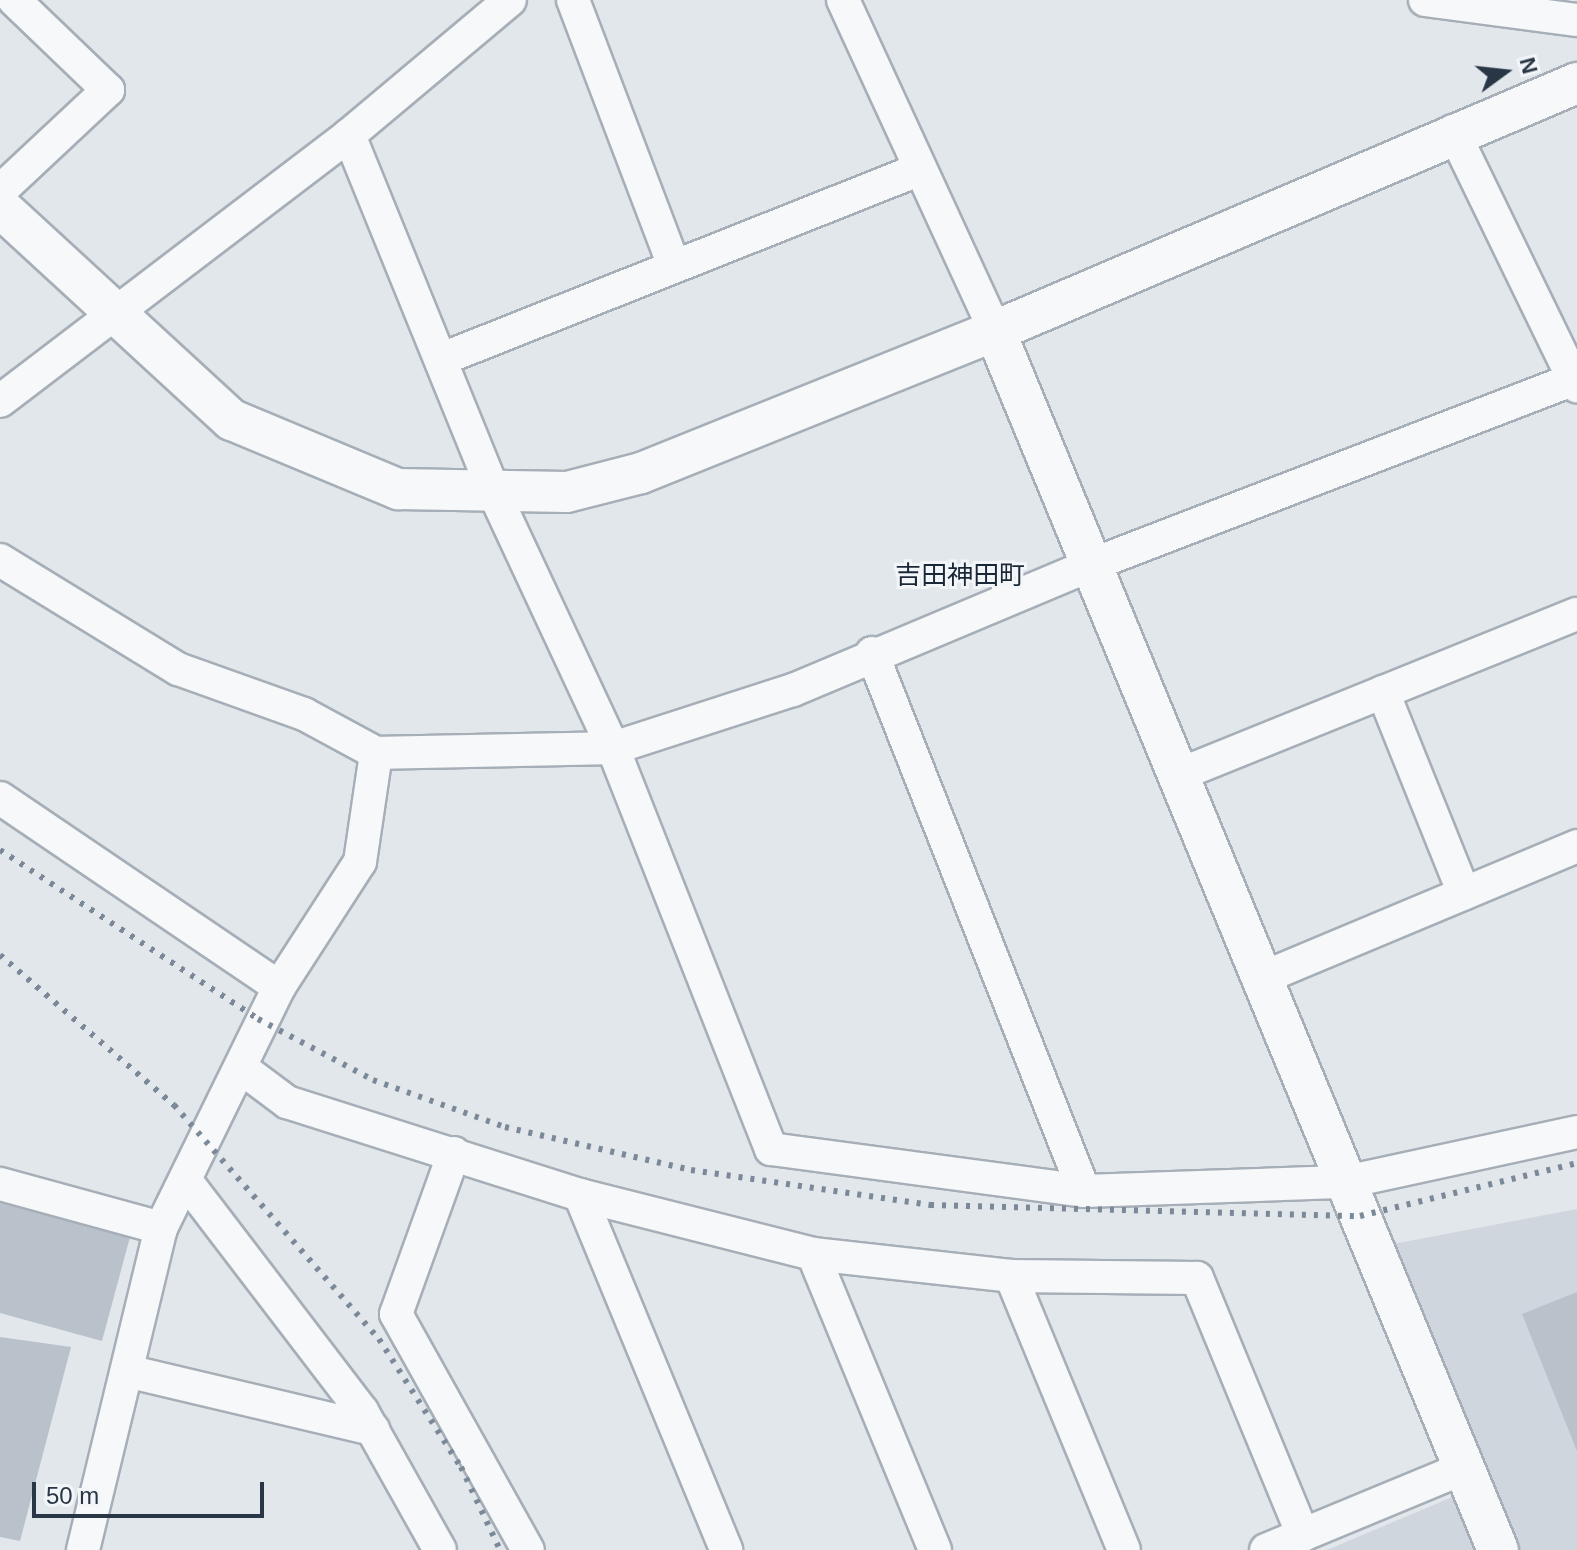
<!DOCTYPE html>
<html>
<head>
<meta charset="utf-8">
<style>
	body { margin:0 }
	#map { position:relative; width:1577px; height:1550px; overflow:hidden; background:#e2e7ec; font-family:Arial,"Noto Sans JP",sans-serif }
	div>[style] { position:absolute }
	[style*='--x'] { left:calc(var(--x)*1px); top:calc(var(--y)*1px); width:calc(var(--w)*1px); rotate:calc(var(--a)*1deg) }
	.built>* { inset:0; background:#d0d6de }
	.building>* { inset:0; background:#b9c1cb }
	.roads { filter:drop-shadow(2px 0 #a6aeb7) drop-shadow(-2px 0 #a6aeb7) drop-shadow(0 2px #a6aeb7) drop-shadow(0 -2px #a6aeb7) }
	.minor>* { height:32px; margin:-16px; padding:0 16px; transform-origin:16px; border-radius:16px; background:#f6f8fa }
	.tertiary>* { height:40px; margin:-20px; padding:0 20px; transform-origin:20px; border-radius:20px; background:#f6f8fa }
	.rail>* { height:6px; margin-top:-3px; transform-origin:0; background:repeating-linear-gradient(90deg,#7a8897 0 4px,transparent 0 12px) }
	span { translate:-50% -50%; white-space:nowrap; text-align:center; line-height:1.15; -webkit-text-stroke:6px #f3f6f9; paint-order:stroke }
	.neighbourhood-label { font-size:26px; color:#1a2737 }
	.north { position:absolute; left:1465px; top:32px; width:80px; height:80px; -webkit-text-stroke:6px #f3f6f9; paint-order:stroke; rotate:75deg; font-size:22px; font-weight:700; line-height:32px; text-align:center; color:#283646 }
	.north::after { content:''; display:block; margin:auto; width:28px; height:36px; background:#283646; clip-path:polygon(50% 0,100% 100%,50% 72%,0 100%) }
	.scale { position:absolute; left:32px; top:1482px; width:232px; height:36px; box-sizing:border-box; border:4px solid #283646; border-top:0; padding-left:10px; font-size:24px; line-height:28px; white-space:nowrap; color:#283646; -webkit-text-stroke:6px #f3f6f9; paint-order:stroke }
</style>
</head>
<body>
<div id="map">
	<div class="built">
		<i style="clip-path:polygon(1577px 1209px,1577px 1550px,1327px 1550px,1488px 1482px,1388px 1245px)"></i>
	</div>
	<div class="building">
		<i style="clip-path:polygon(0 1203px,130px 1237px,102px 1341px,0 1313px)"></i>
		<i style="clip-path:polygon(1577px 1292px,1577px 1451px,1522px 1314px)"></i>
		<i style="clip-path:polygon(0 1337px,71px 1347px,20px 1541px,0 1537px)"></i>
	</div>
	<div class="roads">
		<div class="minor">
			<i style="--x:573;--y:0;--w:285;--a:69.2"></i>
			<i style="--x:843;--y:0;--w:364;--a:65.3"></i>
			<i style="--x:1425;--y:0;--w:153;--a:7.5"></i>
			<i style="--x:1453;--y:131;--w:284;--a:64.1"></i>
			<i style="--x:349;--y:135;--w:388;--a:67.9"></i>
			<i style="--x:495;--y:495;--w:279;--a:65"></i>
			<i style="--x:613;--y:748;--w:431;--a:68.5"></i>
			<i style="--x:771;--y:1149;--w:316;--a:7.6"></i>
			<i style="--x:1084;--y:1191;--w:262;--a:-2"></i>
			<i style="--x:1346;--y:1182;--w:236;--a:-12.2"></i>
			<i style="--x:0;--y:191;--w:148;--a:-43.1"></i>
			<i style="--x:108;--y:90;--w:130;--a:-136.2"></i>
			<i style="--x:442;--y:359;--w:512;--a:-21.66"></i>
			<i style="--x:0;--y:401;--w:439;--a:-37.3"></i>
			<i style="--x:349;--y:135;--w:210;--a:-40"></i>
			<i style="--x:0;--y:560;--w:209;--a:31.5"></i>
			<i style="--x:178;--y:669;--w:134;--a:19.7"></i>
			<i style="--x:304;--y:714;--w:82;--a:28.4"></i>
			<i style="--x:376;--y:753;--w:237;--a:-1.2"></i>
			<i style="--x:613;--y:748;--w:189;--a:-17.9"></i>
			<i style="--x:793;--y:690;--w:323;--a:-22.8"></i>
			<i style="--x:1091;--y:565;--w:521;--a:-21.05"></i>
			<i style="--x:872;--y:653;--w:578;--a:68.49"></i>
			<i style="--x:1383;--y:692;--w:217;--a:68.1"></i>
			<i style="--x:1178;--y:775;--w:430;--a:-22"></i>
			<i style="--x:0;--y:798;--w:337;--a:34.1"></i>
			<i style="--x:1262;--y:978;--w:342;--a:-22.7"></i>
			<i style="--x:244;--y:1070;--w:54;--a:36.7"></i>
			<i style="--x:287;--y:1102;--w:307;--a:17.6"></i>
			<i style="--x:580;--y:1195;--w:240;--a:14.2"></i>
			<i style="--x:813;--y:1254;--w:199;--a:6.3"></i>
			<i style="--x:1011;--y:1276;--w:186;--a:0.6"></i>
			<i style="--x:1197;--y:1278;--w:278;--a:67.6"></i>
			<i style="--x:454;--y:1153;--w:171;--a:109.8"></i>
			<i style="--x:396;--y:1314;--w:270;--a:60.8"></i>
			<i style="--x:186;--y:1181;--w:290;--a:52.6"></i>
			<i style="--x:362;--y:1411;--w:159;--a:60.7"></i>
			<i style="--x:0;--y:1184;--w:167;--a:15.3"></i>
			<i style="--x:580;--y:1195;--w:384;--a:67.6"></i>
			<i style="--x:813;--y:1254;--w:320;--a:67.6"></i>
			<i style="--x:1011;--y:1276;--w:296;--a:67.6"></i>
			<i style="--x:127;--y:1371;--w:253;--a:13.3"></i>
			<i style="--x:83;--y:1550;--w:331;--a:-76.4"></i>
			<i style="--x:161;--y:1228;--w:268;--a:-63.9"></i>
			<i style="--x:279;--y:987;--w:149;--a:-57.1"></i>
			<i style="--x:360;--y:862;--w:110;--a:-81.6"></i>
			<i style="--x:1266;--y:1550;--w:214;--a:-22.5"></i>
		</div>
		<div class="tertiary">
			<i style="--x:0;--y:207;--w:315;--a:42.6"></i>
			<i style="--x:232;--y:420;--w:180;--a:22.6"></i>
			<i style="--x:398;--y:489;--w:169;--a:1"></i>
			<i style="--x:567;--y:492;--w:76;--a:-14.4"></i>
			<i style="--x:641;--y:473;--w:381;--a:-21.9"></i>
			<i style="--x:995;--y:331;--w:633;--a:-23.08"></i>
			<i style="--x:995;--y:331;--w:1319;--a:67.58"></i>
		</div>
	</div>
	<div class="rail">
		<i style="--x:0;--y:850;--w:308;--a:33.2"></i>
		<i style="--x:258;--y:1019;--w:130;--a:27.9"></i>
		<i style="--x:373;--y:1080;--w:140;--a:19.6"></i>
		<i style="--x:505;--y:1127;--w:191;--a:13"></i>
		<i style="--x:691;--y:1170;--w:242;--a:8.3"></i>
		<i style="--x:930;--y:1205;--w:430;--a:1.5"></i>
		<i style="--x:1360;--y:1216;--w:223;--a:-13.7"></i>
		<i style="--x:0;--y:955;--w:230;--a:40.8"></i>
		<i style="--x:174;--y:1105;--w:311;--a:48.8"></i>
		<i style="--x:379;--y:1339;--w:152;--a:57.4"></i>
		<i style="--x:461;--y:1467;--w:92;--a:64.8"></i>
	</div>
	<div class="neighbourhood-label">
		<span style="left:960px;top:576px">吉田神田町</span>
	</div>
	<div class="north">N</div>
	<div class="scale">50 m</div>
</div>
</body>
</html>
